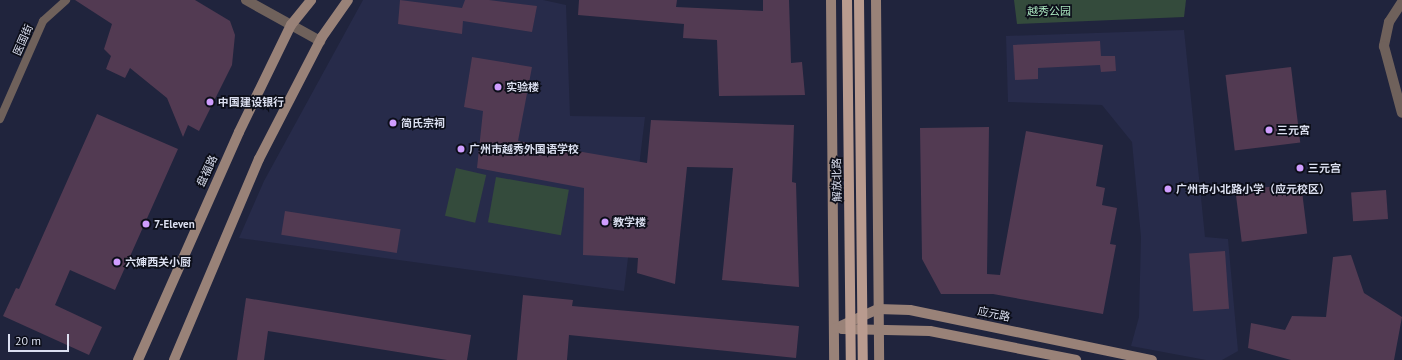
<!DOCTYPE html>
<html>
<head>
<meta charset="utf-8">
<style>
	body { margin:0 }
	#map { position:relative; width:1402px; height:360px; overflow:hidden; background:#20243d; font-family:"PT Sans","Noto Sans SC",sans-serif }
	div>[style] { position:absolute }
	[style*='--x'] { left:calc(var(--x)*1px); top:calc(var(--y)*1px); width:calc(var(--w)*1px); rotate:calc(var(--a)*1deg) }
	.built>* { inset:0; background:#272b4a }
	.green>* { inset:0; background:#344b3c; transform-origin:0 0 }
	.building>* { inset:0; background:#523a52; transform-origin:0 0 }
	.lane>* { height:8px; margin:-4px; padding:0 4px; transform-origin:4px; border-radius:4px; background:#6f615b }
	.street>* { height:10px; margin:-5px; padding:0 5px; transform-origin:5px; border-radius:5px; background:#6f615b }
	.secondary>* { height:10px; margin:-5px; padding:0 5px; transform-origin:5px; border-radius:5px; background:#998278 }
	.primary-bridge>* { height:10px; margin:-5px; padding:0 5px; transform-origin:5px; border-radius:5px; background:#b99b8f }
	.dots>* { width:11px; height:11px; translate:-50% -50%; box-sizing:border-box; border:2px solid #0c0e19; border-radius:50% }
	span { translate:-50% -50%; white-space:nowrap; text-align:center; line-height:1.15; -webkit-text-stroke:3.5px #0c0e19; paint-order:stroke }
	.park-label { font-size:11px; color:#aae6bf }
	.street-label { font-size:11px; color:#dbdff0 }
	.poi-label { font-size:11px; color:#dbdff0; font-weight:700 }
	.left { translate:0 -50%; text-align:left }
	.scale { position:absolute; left:8px; top:334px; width:61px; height:18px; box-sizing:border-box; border:2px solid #dbdff0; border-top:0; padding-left:5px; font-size:12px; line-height:14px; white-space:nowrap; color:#dbdff0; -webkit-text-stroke:3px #0c0e19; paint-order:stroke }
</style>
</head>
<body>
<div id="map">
	<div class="built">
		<i style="clip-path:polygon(363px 0,543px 0,566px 5px,570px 116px,645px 117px,624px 291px,239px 238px,264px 181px)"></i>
		<i style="clip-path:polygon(1184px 30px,1205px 237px,1228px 239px,1238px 351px,1222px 360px,1206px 360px,1131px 346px,1139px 317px,1141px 237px,1132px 142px,1102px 105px,1008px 102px,1006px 36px)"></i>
	</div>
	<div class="green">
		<i style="clip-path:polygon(1014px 0,1186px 0,1184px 17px,1017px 24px)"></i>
		<i style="left:456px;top:168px;width:31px;height:49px;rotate:13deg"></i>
		<i style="left:496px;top:177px;width:74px;height:46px;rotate:10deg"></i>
	</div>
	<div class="building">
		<i style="clip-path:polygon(75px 0,195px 0,230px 21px,235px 35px,232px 65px,199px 131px,188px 125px,183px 137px,167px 98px,130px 68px,125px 78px,106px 69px,111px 56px,104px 49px,112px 24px)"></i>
		<i style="clip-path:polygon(400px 0,462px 8px,465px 0,489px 0,537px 6px,532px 32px,463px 21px,462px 34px,398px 24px)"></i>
		<i style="clip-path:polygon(579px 0,677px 0,676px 7px,763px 11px,763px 0,789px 0,791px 63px,802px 62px,805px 95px,719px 96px,717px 40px,683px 38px,684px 24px,578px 15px)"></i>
		<i style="clip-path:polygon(1100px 41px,1101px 56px,1115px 56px,1116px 71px,1101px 72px,1100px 65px,1038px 68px,1038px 79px,1015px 80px,1013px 45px)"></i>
		<i style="clip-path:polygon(472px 57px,532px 67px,518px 141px,647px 163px,651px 120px,794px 125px,792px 182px,796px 183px,799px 287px,722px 280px,733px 168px,687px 167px,675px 284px,637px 273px,638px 258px,583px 255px,584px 188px,477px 168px,483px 111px,464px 107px)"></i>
		<i style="left:1291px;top:67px;width:76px;height:66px;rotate:83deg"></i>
		<i style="clip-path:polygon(97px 114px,178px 149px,115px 290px,70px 270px,55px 305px,102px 327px,89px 355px,3px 316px,16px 288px,19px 289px)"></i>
		<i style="clip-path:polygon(989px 127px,987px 274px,1000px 275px,1026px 131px,1103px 145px,1096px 186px,1105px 188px,1102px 205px,1117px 208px,1110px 244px,1116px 245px,1103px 314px,993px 294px,941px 294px,922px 259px,920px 128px)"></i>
		<i style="left:1301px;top:183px;width:51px;height:66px;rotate:83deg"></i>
		<i style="left:1386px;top:190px;width:29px;height:35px;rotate:86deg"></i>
		<i style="left:285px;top:211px;width:117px;height:24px;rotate:9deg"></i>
		<i style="left:1225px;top:251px;width:58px;height:36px;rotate:86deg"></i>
		<i style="clip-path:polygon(1351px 255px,1364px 293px,1402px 317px,1394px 360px,1291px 360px,1248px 348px,1251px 323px,1285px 330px,1292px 316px,1326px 317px,1333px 257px)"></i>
		<i style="clip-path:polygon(523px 295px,573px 300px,572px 306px,799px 326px,796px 358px,569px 335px,567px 360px,517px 360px)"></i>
		<i style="clip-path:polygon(246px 298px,471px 335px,467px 360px,447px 360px,268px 331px,264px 360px,237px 360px)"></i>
	</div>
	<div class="lane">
		<i style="--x:0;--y:119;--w:107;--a:-66.3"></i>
		<i style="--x:43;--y:21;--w:31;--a:-42"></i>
	</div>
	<div class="street">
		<i style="--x:246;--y:0;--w:85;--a:29"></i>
		<i style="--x:1402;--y:2;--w:24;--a:123"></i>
		<i style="--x:1389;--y:22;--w:25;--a:102"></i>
		<i style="--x:1384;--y:46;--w:69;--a:75"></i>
	</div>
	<div class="secondary">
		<i style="--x:831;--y:0;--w:360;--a:89.5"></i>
		<i style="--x:876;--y:0;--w:360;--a:89.5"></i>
		<i style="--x:834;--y:329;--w:48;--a:-24.4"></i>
		<i style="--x:878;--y:309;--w:32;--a:2"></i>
		<i style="--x:910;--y:310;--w:247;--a:11.7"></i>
		<i style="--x:842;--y:329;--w:88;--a:1.3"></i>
		<i style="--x:930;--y:331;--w:149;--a:11.2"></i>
		<i style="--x:138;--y:360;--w:249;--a:-66.1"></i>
		<i style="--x:239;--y:132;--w:119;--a:-64.1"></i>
		<i style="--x:291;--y:25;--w:32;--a:-51"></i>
		<i style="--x:174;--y:360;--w:218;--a:-67.1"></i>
		<i style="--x:259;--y:159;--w:137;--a:-62.7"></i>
		<i style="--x:322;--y:37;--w:45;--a:-54.9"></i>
	</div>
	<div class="primary-bridge">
		<i style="--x:847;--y:0;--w:360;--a:89.4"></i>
		<i style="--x:859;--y:0;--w:360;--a:89.4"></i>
	</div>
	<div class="dots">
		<i style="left:498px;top:87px;background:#d09dff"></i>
		<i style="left:210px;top:102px;background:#d09dff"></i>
		<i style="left:393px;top:123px;background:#d09dff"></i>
		<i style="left:1269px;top:130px;background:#d09dff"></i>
		<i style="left:461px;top:149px;background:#d09dff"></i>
		<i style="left:1300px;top:168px;background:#d09dff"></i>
		<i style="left:1168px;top:189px;background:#d09dff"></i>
		<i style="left:605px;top:222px;background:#d09dff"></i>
		<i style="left:146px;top:224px;background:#d09dff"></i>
		<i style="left:117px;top:262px;background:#d09dff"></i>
	</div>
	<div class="park-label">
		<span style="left:1049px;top:11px">越秀公园</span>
	</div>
	<div class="street-label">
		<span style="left:23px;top:40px;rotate:-66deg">医国街</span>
		<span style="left:207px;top:171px;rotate:-65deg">盘福路</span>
		<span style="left:837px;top:180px;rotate:-91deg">解放北路</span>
		<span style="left:994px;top:314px;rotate:12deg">应元路</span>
	</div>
	<div class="poi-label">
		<span class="left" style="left:506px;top:87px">实验楼</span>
		<span class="left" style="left:218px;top:102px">中国建设银行</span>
		<span class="left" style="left:401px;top:123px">简氏宗祠</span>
		<span class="left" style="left:1277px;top:130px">三元宮</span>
		<span class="left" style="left:469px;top:149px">广州市越秀外国语学校</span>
		<span class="left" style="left:1308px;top:168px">三元宫</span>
		<span class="left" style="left:1176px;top:189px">广州市小北路小学（应元校区）</span>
		<span class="left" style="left:613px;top:222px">教学楼</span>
		<span class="left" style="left:154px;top:224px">7-Eleven</span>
		<span class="left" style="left:125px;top:262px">六婶西关小厨</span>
	</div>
	<div class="scale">20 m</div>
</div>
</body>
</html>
